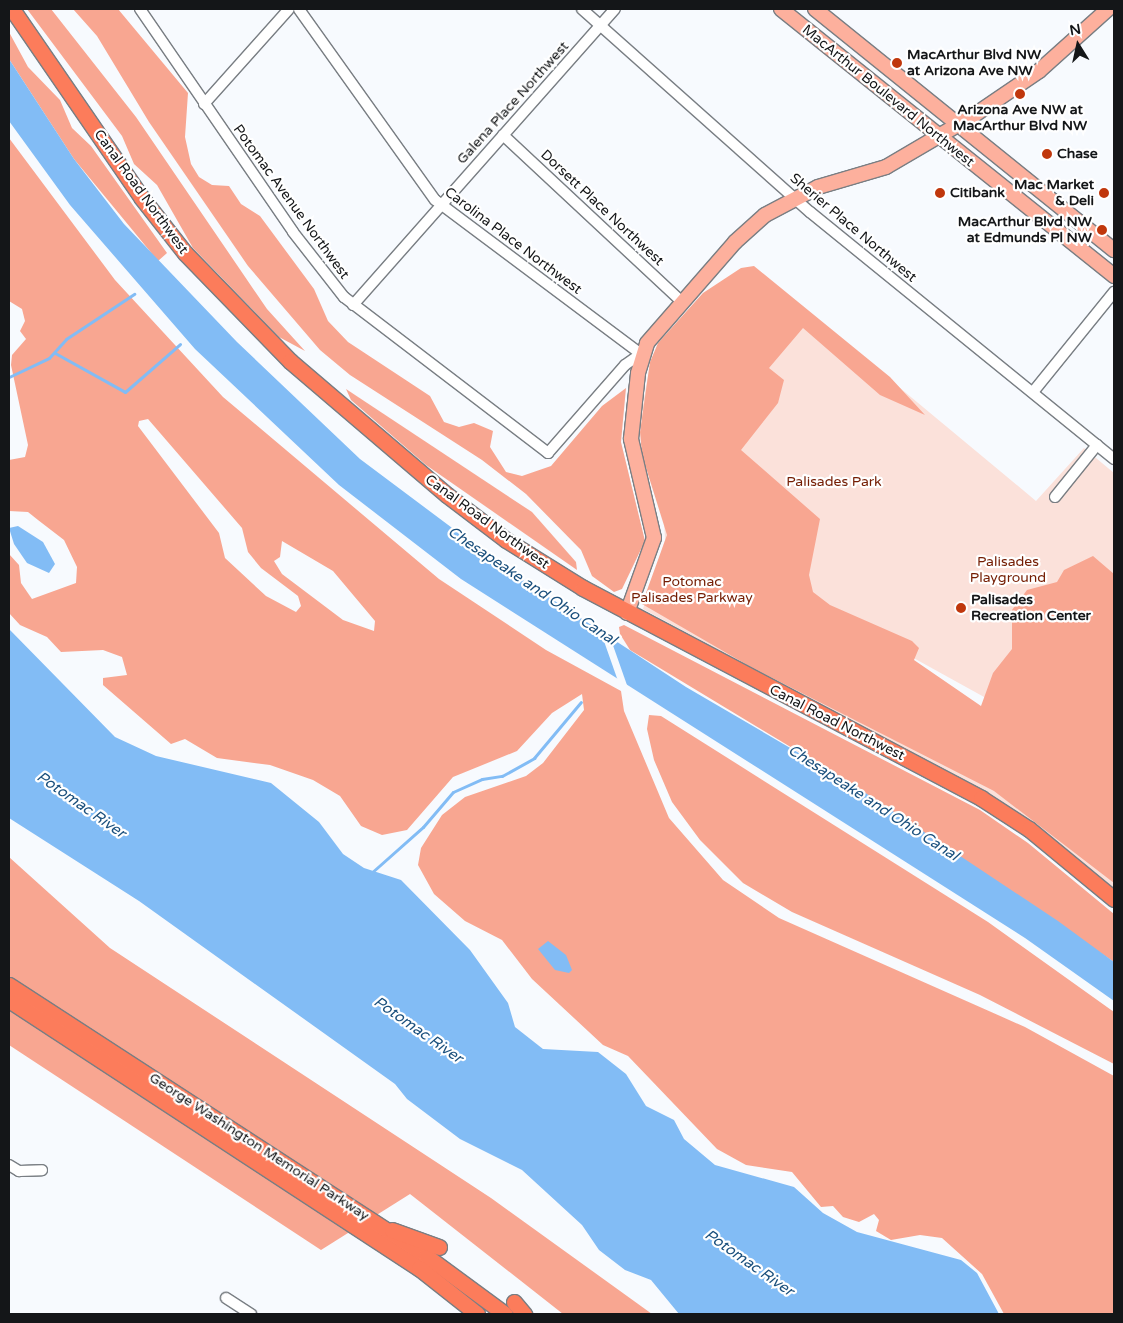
<!DOCTYPE html>
<html>
<head>
<meta charset="utf-8">
<style>
	body { margin:0 }
	#map { position:relative; width:1123px; height:1323px; overflow:hidden; background:#f7fafe; font-family:"Varela Round",sans-serif }
	div>[style] { position:absolute }
	[style*='--x'] { left:calc(var(--x)*1px); top:calc(var(--y)*1px); width:calc(var(--w)*1px); rotate:calc(var(--a)*1deg) }
	.green>* { inset:0; background:#fbe1da }
	.forest>* { inset:0; background:#f8a691 }
	.water>* { inset:0; background:#82bcf5 }
	.pier>* { inset:0; background:#f7fafe }
	.stream>* { height:3px; margin:-1.5px; padding:0 1.5px; transform-origin:1.5px; border-radius:1.5px; background:#82bcf5 }
	.roads { filter:drop-shadow(1px 0 #797e83) drop-shadow(-1px 0 #797e83) drop-shadow(0 1px #797e83) drop-shadow(0 -1px #797e83) }
	.minor>* { height:10px; margin:-5px; padding:0 5px; transform-origin:5px; border-radius:5px; background:#fff }
	.major>* { height:14px; margin:-7px; padding:0 7px; transform-origin:7px; border-radius:7px; background:#fdb09d }
	.highway>* { height:15px; margin:-7.5px; padding:0 7.5px; transform-origin:7.5px; border-radius:7.5px; background:#fc7c5b }
	.dots>* { width:14px; height:14px; translate:-50% -50%; box-sizing:border-box; border:2px solid #fff; border-radius:50% }
	span { translate:-50% -50%; white-space:nowrap; text-align:center; line-height:1.15; -webkit-text-stroke:4.5px #fff; paint-order:stroke }
	.poi-label { font-size:14px; color:#141618; font-weight:700 }
	.left { translate:0 -50%; text-align:left }
	.right { translate:-100% -50%; text-align:right }
	.street-label { font-size:14px; color:#141618 }
	.park-label { font-size:14px; color:#741d03 }
	.water-label { font-size:15px; color:#1b507d; font-style:italic }
	.frame { position:absolute; inset:0; border:10px solid #141618; pointer-events:none }
	.north { position:absolute; left:1053px; top:20px; width:50px; height:50px; -webkit-text-stroke:4px #fff; paint-order:stroke; rotate:350deg; font-size:14px; font-weight:700; line-height:20px; text-align:center; color:#141618 }
	.north::after { content:''; display:block; margin:auto; width:18px; height:22px; background:#141618; clip-path:polygon(50% 0,100% 100%,50% 72%,0 100%) }
</style>
</head>
<body>
<div id="map">
	<div class="green">
		<i style="clip-path:polygon(757px 269px,1036px 501px,1084px 448px,1114px 473px,1114px 762px,1109px 766px,767px 577px,1114px 834px,1114px 891px,1068px 850px,988px 795px,643px 609px,665px 540px,664px 520px,643px 450px,641px 416px,650px 364px)"></i>
	</div>
	<div class="forest">
		<i style="clip-path:polygon(27px 9px,51px 9px,136px 117px,267px 309px,305px 351px,279px 337px,193px 248px,157px 185px,134px 164px,122px 136px)"></i>
		<i style="clip-path:polygon(73px 9px,118px 9px,188px 93px,185px 137px,191px 164px,199px 177px,212px 185px,229px 186px,241px 204px,260px 216px,314px 289px,328px 321px,348px 342px,430px 396px,444px 422px,459px 427px,474px 423px,493px 431px,490px 447px,506px 472px,522px 476px,551px 466px,602px 406px,626px 388px,621px 442px,645px 541px,622px 589px,614px 592px,592px 576px,581px 550px,526px 494px,482px 460px,350px 375px,320px 350px,248px 266px,149px 122px,97px 36px)"></i>
		<i style="clip-path:polygon(9px 32px,28px 67px,60px 100px,72px 128px,91px 146px,167px 253px,158px 261px,74px 159px,9px 59px)"></i>
		<i style="clip-path:polygon(evenodd,9px 138px,115px 280px,223px 397px,439px 579px,546px 650px,621px 691px,624px 711px,669px 818px,723px 880px,779px 918px,1025px 1027px,1114px 1076px,1114px 1314px,1004px 1314px,982px 1274px,942px 1238px,920px 1235px,891px 1240px,876px 1231px,879px 1220px,874px 1214px,859px 1222px,843px 1217px,833px 1206px,821px 1207px,792px 1172px,746px 1165px,717px 1149px,628px 1056px,603px 1045px,532px 979px,502px 940px,465px 921px,434px 894px,418px 865px,421px 848px,442px 815px,465px 797px,526px 776px,543px 763px,584px 710px,582px 694px,552px 713px,517px 751px,453px 777px,407px 830px,382px 835px,361px 826px,340px 796px,313px 780px,270px 765px,217px 758px,185px 739px,171px 744px,103px 685px,103px 678px,127px 675px,122px 657px,103px 650px,61px 652px,47px 637px,20px 625px,9px 613px,9px 554px,19px 565px,21px 583px,32px 599px,76px 583px,77px 567px,64px 540px,38px 520px,28px 512px,9px 511px,9px 460px,25px 457px,28px 445px,11px 365px,12px 355px,26px 339px,20px 331px,25px 321px,22px 309px,9px 301px,9px 138px,148px 419px,242px 528px,248px 552px,261px 568px,298px 596px,301px 606px,296px 612px,266px 596px,225px 558px,219px 533px,138px 426px,139px 421px,148px 419px,9px 138px,282px 541px,333px 571px,375px 621px,374px 631px,343px 620px,282px 574px,274px 561px,280px 557px,282px 541px)"></i>
		<i style="clip-path:polygon(754px 266px,890px 377px,925px 415px,880px 395px,803px 328px,769px 368px,784px 380px,778px 403px,741px 450px,820px 519px,809px 575px,813px 592px,830px 605px,912px 641px,919px 648px,914px 660px,981px 706px,993px 673px,1012px 649px,1012px 610px,1027px 590px,1057px 582px,1064px 570px,1093px 556px,1114px 574px,1114px 883px,994px 791px,749px 666px,642px 604px,667px 535px,642px 455px,640px 432px,650px 362px,658px 343px,703px 293px,741px 268px)"></i>
		<i style="clip-path:polygon(346px 389px,532px 512px,576px 562px,577px 570px,426px 465px,351px 400px)"></i>
		<i style="clip-path:polygon(624px 625px,980px 810px,1028px 843px,1114px 914px,1114px 962px,852px 784px,630px 650px,620px 634px,619px 627px)"></i>
		<i style="clip-path:polygon(649px 715px,661px 716px,988px 922px,1114px 1012px,1114px 1064px,980px 995px,792px 912px,743px 883px,700px 840px,672px 802px,654px 760px,647px 729px)"></i>
		<i style="clip-path:polygon(9px 857px,110px 948px,491px 1198px,652px 1314px,563px 1314px,410px 1194px,321px 1250px,9px 1045px)"></i>
	</div>
	<div class="water">
		<i style="clip-path:polygon(9px 59px,74px 159px,124px 224px,237px 342px,360px 459px,515px 575px,686px 687px,852px 784px,1058px 921px,1114px 962px,1114px 1001px,1025px 938px,461px 579px,339px 485px,195px 349px,70px 205px,9px 121px)"></i>
		<i style="clip-path:polygon(18px 526px,43px 542px,55px 564px,49px 573px,27px 563px,14px 544px,9px 528px)"></i>
		<i style="clip-path:polygon(9px 629px,115px 737px,156px 756px,271px 783px,319px 822px,343px 854px,364px 868px,401px 880px,470px 950px,508px 1003px,515px 1027px,543px 1049px,598px 1052px,626px 1074px,646px 1106px,674px 1120px,684px 1139px,715px 1165px,794px 1187px,823px 1213px,857px 1232px,961px 1260px,977px 1273px,999px 1314px,679px 1314px,651px 1280px,625px 1270px,599px 1250px,582px 1225px,522px 1170px,460px 1139px,407px 1099px,395px 1084px,139px 901px,9px 818px)"></i>
		<i style="clip-path:polygon(548px 941px,566px 955px,572px 970px,569px 973px,555px 970px,538px 949px)"></i>
	</div>
	<div class="pier">
		<i style="clip-path:polygon(599px 627px,609px 634px,628px 688px,618px 681px)"></i>
	</div>
	<div class="stream">
		<i style="--x:55;--y:353;--w:80;--a:29.1"></i>
		<i style="--x:125;--y:392;--w:73;--a:-41.1"></i>
		<i style="--x:9;--y:377;--w:44;--a:-25.4"></i>
		<i style="--x:49;--y:358;--w:25;--a:-48"></i>
		<i style="--x:66;--y:339;--w:82;--a:-33.5"></i>
		<i style="--x:370;--y:874;--w:71;--a:-41.6"></i>
		<i style="--x:423;--y:827;--w:46;--a:-49.4"></i>
		<i style="--x:453;--y:792;--w:32;--a:-24"></i>
		<i style="--x:482;--y:779;--w:20;--a:-9"></i>
		<i style="--x:502;--y:776;--w:37;--a:-29"></i>
		<i style="--x:534;--y:758;--w:73;--a:-50"></i>
	</div>
	<div class="roads">
		<div class="minor">
			<i style="--x:140;--y:9;--w:270;--a:55.5"></i>
			<i style="--x:293;--y:232;--w:83;--a:51.9"></i>
			<i style="--x:344;--y:297;--w:257;--a:37.4"></i>
			<i style="--x:548;--y:453;--w:117;--a:-48.8"></i>
			<i style="--x:625;--y:365;--w:19;--a:-35"></i>
			<i style="--x:641;--y:354;--w:257;--a:-143.2"></i>
			<i style="--x:435;--y:200;--w:234;--a:-125.5"></i>
			<i style="--x:582;--y:9;--w:305;--a:41.7"></i>
			<i style="--x:810;--y:212;--w:392;--a:39.1"></i>
			<i style="--x:204;--y:104;--w:127;--a:-48.2"></i>
			<i style="--x:503;--y:135;--w:245;--a:43"></i>
			<i style="--x:353;--y:305;--w:395;--a:-48.5"></i>
			<i style="--x:1033;--y:392;--w:129;--a:-51"></i>
			<i style="--x:1055;--y:497;--w:67;--a:-51.1"></i>
			<i style="--x:9;--y:1165;--w:12;--a:31"></i>
			<i style="--x:19;--y:1171;--w:23;--a:-2"></i>
			<i style="--x:226;--y:1298;--w:30;--a:33"></i>
		</div>
		<div class="major">
			<i style="--x:781;--y:9;--w:427;--a:38.7"></i>
			<i style="--x:815;--y:9;--w:384;--a:38.9"></i>
			<i style="--x:627;--y:613;--w:80;--a:-70.2"></i>
			<i style="--x:654;--y:538;--w:102;--a:-103.1"></i>
			<i style="--x:631;--y:439;--w:66;--a:-83.9"></i>
			<i style="--x:638;--y:373;--w:31;--a:-73"></i>
			<i style="--x:647;--y:343;--w:134;--a:-48.9"></i>
			<i style="--x:735;--y:242;--w:40;--a:-42"></i>
			<i style="--x:765;--y:215;--w:60;--a:-27.8"></i>
			<i style="--x:818;--y:187;--w:71;--a:-16.4"></i>
			<i style="--x:886;--y:167;--w:101;--a:-30.4"></i>
			<i style="--x:973;--y:116;--w:80;--a:-34.3"></i>
			<i style="--x:1039;--y:71;--w:93;--a:-41.9"></i>
		</div>
		<div class="highway">
			<i style="--x:12;--y:9;--w:228;--a:55.5"></i>
			<i style="--x:141;--y:197;--w:71;--a:51.8"></i>
			<i style="--x:185;--y:253;--w:151;--a:45.8"></i>
			<i style="--x:290;--y:361;--w:206;--a:40.5"></i>
			<i style="--x:447;--y:495;--w:74;--a:37.3"></i>
			<i style="--x:506;--y:540;--w:91;--a:31.9"></i>
			<i style="--x:583;--y:588;--w:450;--a:27.8"></i>
			<i style="--x:981;--y:798;--w:57;--a:32.9"></i>
			<i style="--x:1029;--y:829;--w:110;--a:39.5"></i>
			<i style="--x:9;--y:985;--w:497;--a:33"></i>
			<i style="--x:426;--y:1256;--w:98;--a:36.3"></i>
			<i style="--x:9;--y:1000;--w:490;--a:33.2"></i>
			<i style="--x:419;--y:1268;--w:74;--a:38.4"></i>
			<i style="--x:392;--y:1230;--w:50;--a:19.9"></i>
			<i style="--x:514;--y:1302;--w:16;--a:50"></i>
		</div>
	</div>
	<div class="dots">
		<i style="left:897px;top:63px;background:#c0370c"></i>
		<i style="left:1020px;top:94px;background:#c0370c"></i>
		<i style="left:1047px;top:154px;background:#c0370c"></i>
		<i style="left:940px;top:193px;background:#c0370c"></i>
		<i style="left:1104px;top:193px;background:#c0370c"></i>
		<i style="left:1102px;top:230px;background:#c0370c"></i>
		<i style="left:961px;top:608px;background:#c0370c"></i>
	</div>
	<div class="poi-label">
		<span class="left" style="left:907px;top:63px">MacArthur Blvd NW<br>at Arizona Ave NW</span>
		<span style="left:1020px;top:118px">Arizona Ave NW at<br>MacArthur Blvd NW</span>
		<span class="left" style="left:1057px;top:154px">Chase</span>
		<span class="right" style="left:1094px;top:193px">Mac Market<br>&amp; Deli</span>
		<span class="left" style="left:950px;top:193px">Citibank</span>
		<span class="right" style="left:1092px;top:230px">MacArthur Blvd NW<br>at Edmunds Pl NW</span>
		<span class="left" style="left:971px;top:608px">Palisades<br>Recreation Center</span>
	</div>
	<div class="street-label">
		<span style="left:888px;top:96px;rotate:39deg">MacArthur Boulevard Northwest</span>
		<span style="left:513px;top:103px;rotate:-48deg">Galena Place Northwest</span>
		<span style="left:141px;top:192px;rotate:54deg">Canal Road Northwest</span>
		<span style="left:291px;top:202px;rotate:54deg">Potomac Avenue Northwest</span>
		<span style="left:602px;top:208px;rotate:43deg">Dorsett Place Northwest</span>
		<span style="left:853px;top:228px;rotate:40deg">Sherier Place Northwest</span>
		<span style="left:513px;top:241px;rotate:37deg">Carolina Place Northwest</span>
		<span style="left:487px;top:522px;rotate:36deg">Canal Road Northwest</span>
		<span style="left:837px;top:723px;rotate:27deg">Canal Road Northwest</span>
		<span style="left:259px;top:1147px;rotate:33deg">George Washington Memorial Parkway</span>
	</div>
	<div class="park-label">
		<span style="left:834px;top:482px">Palisades Park</span>
		<span style="left:1008px;top:570px">Palisades<br>Playground</span>
		<span style="left:692px;top:590px">Potomac<br>Palisades Parkway</span>
	</div>
	<div class="water-label">
		<span style="left:532px;top:586px;rotate:34deg">Chesapeake and Ohio Canal</span>
		<span style="left:873px;top:803px;rotate:33deg">Chesapeake and Ohio Canal</span>
		<span style="left:81px;top:805px;rotate:35deg">Potomac River</span>
		<span style="left:418px;top:1030px;rotate:35deg">Potomac River</span>
		<span style="left:749px;top:1263px;rotate:35deg">Potomac River</span>
	</div>
	<div class="frame"></div>
	<div class="north">N</div>
</div>
</body>
</html>
